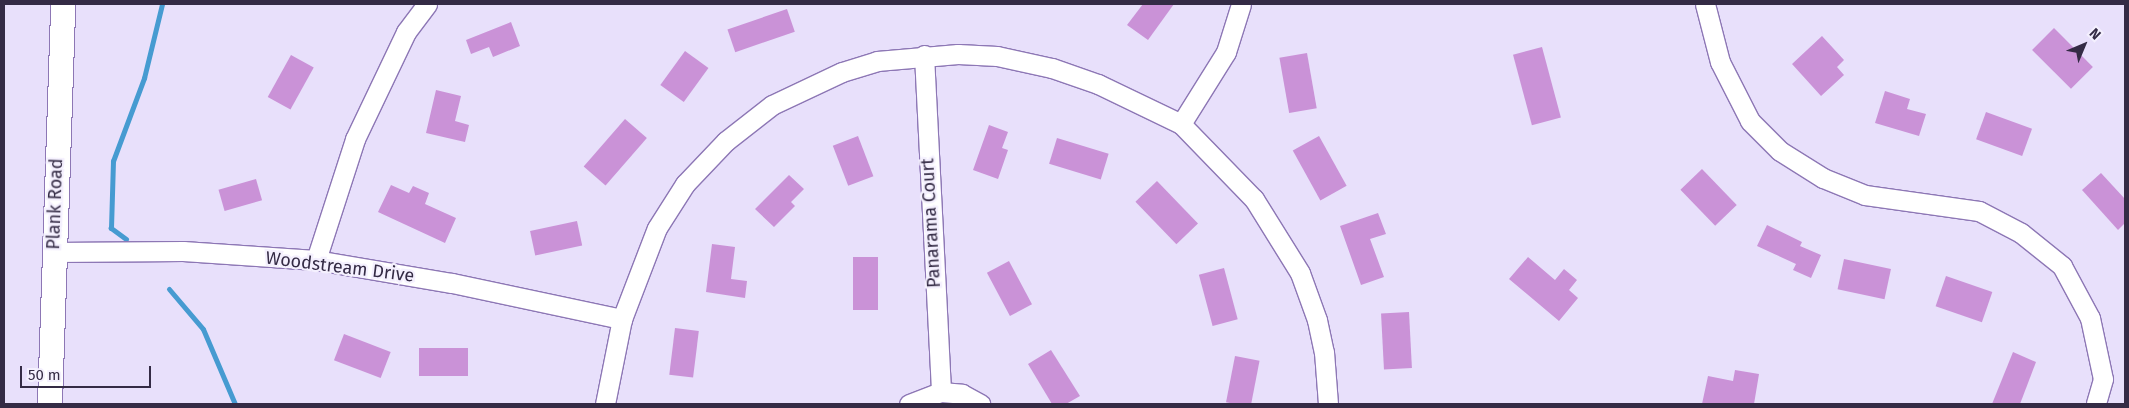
<!DOCTYPE html>
<html>
<head>
<meta charset="utf-8">
<style>
	body { margin:0 }
	#map { position:relative; width:2129px; height:408px; overflow:hidden; background:#e8e0fb; font-family:"Fira Sans",sans-serif }
	div>[style] { position:absolute }
	[style*='--x'] { left:calc(var(--x)*1px); top:calc(var(--y)*1px); width:calc(var(--w)*1px); rotate:calc(var(--a)*1deg) }
	.stream>* { height:5px; margin:-2.5px; padding:0 2.5px; transform-origin:2.5px; border-radius:2.5px; background:#469bd1 }
	.building>* { inset:0; background:#ca92d7; transform-origin:0 0 }
	.roads { filter:drop-shadow(1px 0 #8d77b5) drop-shadow(-1px 0 #8d77b5) drop-shadow(0 1px #8d77b5) drop-shadow(0 -1px #8d77b5) }
	.minor>* { height:19px; margin:-9.5px; padding:0 9.5px; transform-origin:9.5px; border-radius:9.5px; background:#fff }
	.tertiary>* { height:24px; margin:-12px; padding:0 12px; transform-origin:12px; border-radius:12px; background:#fff }
	span { translate:-50% -50%; white-space:nowrap; text-align:center; line-height:1.15; -webkit-text-stroke:4.5px #f4f0fe; paint-order:stroke }
	.street-label { font-size:18px; color:#342b45 }
	.frame { position:absolute; inset:0; border:5px solid #342b45; pointer-events:none }
	.north { position:absolute; left:2059px; top:20px; width:50px; height:50px; -webkit-text-stroke:4px #f4f0fe; paint-order:stroke; rotate:45deg; font-size:14px; font-weight:700; line-height:20px; text-align:center; color:#342b45 }
	.north::after { content:''; display:block; margin:auto; width:18px; height:22px; background:#342b45; clip-path:polygon(50% 0,100% 100%,50% 72%,0 100%) }
	.scale { position:absolute; left:20px; top:366px; width:131px; height:22px; box-sizing:border-box; border:2px solid #342b45; border-top:0; padding-left:6px; font-size:15px; line-height:18px; white-space:nowrap; color:#342b45; -webkit-text-stroke:4px #f4f0fe; paint-order:stroke }
</style>
</head>
<body>
<div id="map">
	<div class="stream">
		<i style="--x:126;--y:239;--w:19;--a:-144"></i>
		<i style="--x:111;--y:228;--w:67;--a:-88.3"></i>
		<i style="--x:113;--y:161;--w:89;--a:-69.5"></i>
		<i style="--x:144;--y:78;--w:76;--a:-76.3"></i>
		<i style="--x:169;--y:289;--w:52;--a:49.6"></i>
		<i style="--x:203;--y:329;--w:82;--a:66.9"></i>
	</div>
	<div class="building">
		<i style="clip-path:polygon(1143px 4px,1174px 4px,1148px 40px,1127px 25px)"></i>
		<i style="left:787px;top:9px;width:24px;height:63px;rotate:71deg"></i>
		<i style="clip-path:polygon(511px 22px,520px 46px,493px 57px,489px 47px,471px 54px,466px 40px)"></i>
		<i style="left:2054px;top:28px;width:55px;height:31px;rotate:45deg"></i>
		<i style="clip-path:polygon(1822px 36px,1844px 60px,1837px 67px,1844px 75px,1821px 96px,1792px 64px)"></i>
		<i style="left:1542px;top:47px;width:73px;height:30px;rotate:75deg"></i>
		<i style="left:685px;top:51px;width:29px;height:42px;rotate:36deg"></i>
		<i style="left:1307px;top:53px;width:56px;height:28px;rotate:80deg"></i>
		<i style="left:291px;top:55px;width:26px;height:48px;rotate:29deg"></i>
		<i style="clip-path:polygon(436px 90px,461px 96px,455px 121px,469px 125px,465px 142px,426px 133px)"></i>
		<i style="clip-path:polygon(1885px 91px,1910px 99px,1907px 109px,1926px 114px,1919px 136px,1875px 123px)"></i>
		<i style="left:1986px;top:112px;width:49px;height:29px;rotate:20deg"></i>
		<i style="left:625px;top:119px;width:29px;height:63px;rotate:41deg"></i>
		<i style="clip-path:polygon(989px 125px,1008px 132px,1002px 148px,1008px 150px,998px 179px,973px 170px)"></i>
		<i style="left:858px;top:136px;width:43px;height:27px;rotate:69deg"></i>
		<i style="left:1319px;top:136px;width:57px;height:30px;rotate:61deg"></i>
		<i style="left:1057px;top:138px;width:54px;height:27px;rotate:17deg"></i>
		<i style="left:1702px;top:169px;width:50px;height:30px;rotate:46deg"></i>
		<i style="clip-path:polygon(2101px 173px,2125px 199px,2125px 223px,2118px 230px,2082px 190px)"></i>
		<i style="clip-path:polygon(789px 175px,804px 189px,791px 202px,795px 206px,774px 227px,755px 209px)"></i>
		<i style="left:256px;top:179px;width:22px;height:39px;rotate:74deg"></i>
		<i style="left:1157px;top:181px;width:59px;height:30px;rotate:46deg"></i>
		<i style="clip-path:polygon(391px 185px,409px 193px,413px 186px,429px 193px,425px 204px,456px 218px,445px 243px,378px 212px)"></i>
		<i style="clip-path:polygon(1378px 213px,1386px 234px,1370px 239px,1384px 277px,1361px 285px,1340px 226px)"></i>
		<i style="left:577px;top:221px;width:25px;height:48px;rotate:78deg"></i>
		<i style="clip-path:polygon(1767px 225px,1802px 242px,1800px 246px,1821px 255px,1811px 278px,1793px 270px,1796px 264px,1757px 246px)"></i>
		<i style="clip-path:polygon(712px 244px,735px 247px,731px 279px,747px 281px,745px 298px,706px 292px)"></i>
		<i style="left:853px;top:257px;width:25px;height:53px"></i>
		<i style="clip-path:polygon(1528px 257px,1555px 280px,1564px 269px,1577px 280px,1569px 290px,1578px 298px,1559px 321px,1509px 279px)"></i>
		<i style="left:1844px;top:259px;width:48px;height:31px;rotate:12deg"></i>
		<i style="left:1009px;top:261px;width:49px;height:25px;rotate:62deg"></i>
		<i style="left:1224px;top:268px;width:53px;height:26px;rotate:75deg"></i>
		<i style="left:1946px;top:276px;width:49px;height:32px;rotate:19deg"></i>
		<i style="left:1409px;top:312px;width:56px;height:28px;rotate:87deg"></i>
		<i style="left:675px;top:328px;width:24px;height:47px;rotate:7deg"></i>
		<i style="left:344px;top:334px;width:50px;height:28px;rotate:21deg"></i>
		<i style="left:419px;top:348px;width:49px;height:28px"></i>
		<i style="clip-path:polygon(1051px 350px,1080px 396px,1066px 404px,1052px 404px,1028px 364px)"></i>
		<i style="clip-path:polygon(2013px 352px,2036px 362px,2020px 404px,1992px 404px)"></i>
		<i style="left:1235px;top:356px;width:25px;height:47px;rotate:11deg"></i>
		<i style="clip-path:polygon(1735px 370px,1759px 374px,1754px 404px,1702px 404px,1708px 376px,1733px 381px)"></i>
	</div>
	<div class="roads">
		<div class="minor">
			<i style="--x:1705;--y:4;--w:60;--a:75.5"></i>
			<i style="--x:1720;--y:62;--w:66;--a:63"></i>
			<i style="--x:1750;--y:121;--w:42;--a:45"></i>
			<i style="--x:1780;--y:151;--w:51;--a:32.1"></i>
			<i style="--x:1823;--y:178;--w:45;--a:22"></i>
			<i style="--x:1865;--y:195;--w:115;--a:8"></i>
			<i style="--x:1979;--y:211;--w:47;--a:27.6"></i>
			<i style="--x:2021;--y:233;--w:53;--a:38.8"></i>
			<i style="--x:2062;--y:266;--w:59;--a:61.7"></i>
			<i style="--x:2090;--y:318;--w:62;--a:78"></i>
			<i style="--x:2103;--y:379;--w:26;--a:106"></i>
			<i style="--x:924;--y:55;--w:337;--a:87.1"></i>
			<i style="--x:1181;--y:124;--w:85;--a:-58"></i>
			<i style="--x:1226;--y:52;--w:50;--a:-72.6"></i>
			<i style="--x:54;--y:252;--w:129;--a:-0.4"></i>
			<i style="--x:183;--y:251;--w:133;--a:3.9"></i>
			<i style="--x:316;--y:260;--w:138;--a:9.6"></i>
			<i style="--x:452;--y:283;--w:174;--a:12"></i>
			<i style="--x:316;--y:260;--w:127;--a:-72.1"></i>
			<i style="--x:355;--y:139;--w:119;--a:-64.5"></i>
			<i style="--x:406;--y:32;--w:35;--a:-53"></i>
			<i style="--x:605;--y:404;--w:87;--a:-78.7"></i>
			<i style="--x:622;--y:319;--w:97;--a:-69"></i>
			<i style="--x:657;--y:228;--w:52;--a:-57.5"></i>
			<i style="--x:685;--y:184;--w:59;--a:-46.4"></i>
			<i style="--x:726;--y:141;--w:58;--a:-38"></i>
			<i style="--x:772;--y:105;--w:77;--a:-25.2"></i>
			<i style="--x:842;--y:72;--w:37;--a:-17"></i>
			<i style="--x:877;--y:61;--w:81;--a:-4.9"></i>
			<i style="--x:958;--y:54;--w:39;--a:3"></i>
			<i style="--x:997;--y:56;--w:56;--a:12.3"></i>
			<i style="--x:1052;--y:68;--w:49;--a:19.2"></i>
			<i style="--x:1098;--y:84;--w:92;--a:25.7"></i>
			<i style="--x:1181;--y:124;--w:105;--a:45.8"></i>
			<i style="--x:1254;--y:199;--w:87;--a:58.1"></i>
			<i style="--x:1300;--y:273;--w:50;--a:70.1"></i>
			<i style="--x:1317;--y:320;--w:33;--a:78"></i>
			<i style="--x:1324;--y:352;--w:52;--a:85.6"></i>
			<i style="--x:909;--y:404;--w:34;--a:-21"></i>
			<i style="--x:941;--y:392;--w:21;--a:5"></i>
			<i style="--x:962;--y:394;--w:21;--a:29"></i>
		</div>
		<div class="tertiary">
			<i style="--x:50;--y:404;--w:400;--a:-88.1"></i>
		</div>
	</div>
	<div class="street-label">
		<span style="left:55px;top:204px;rotate:-88deg">Plank Road</span>
		<span style="left:931px;top:223px;rotate:-93deg">Panarama Court</span>
		<span style="left:340px;top:267px;rotate:7deg">Woodstream Drive</span>
	</div>
	<div class="frame"></div>
	<div class="north">N</div>
	<div class="scale">50 m</div>
</div>
</body>
</html>
